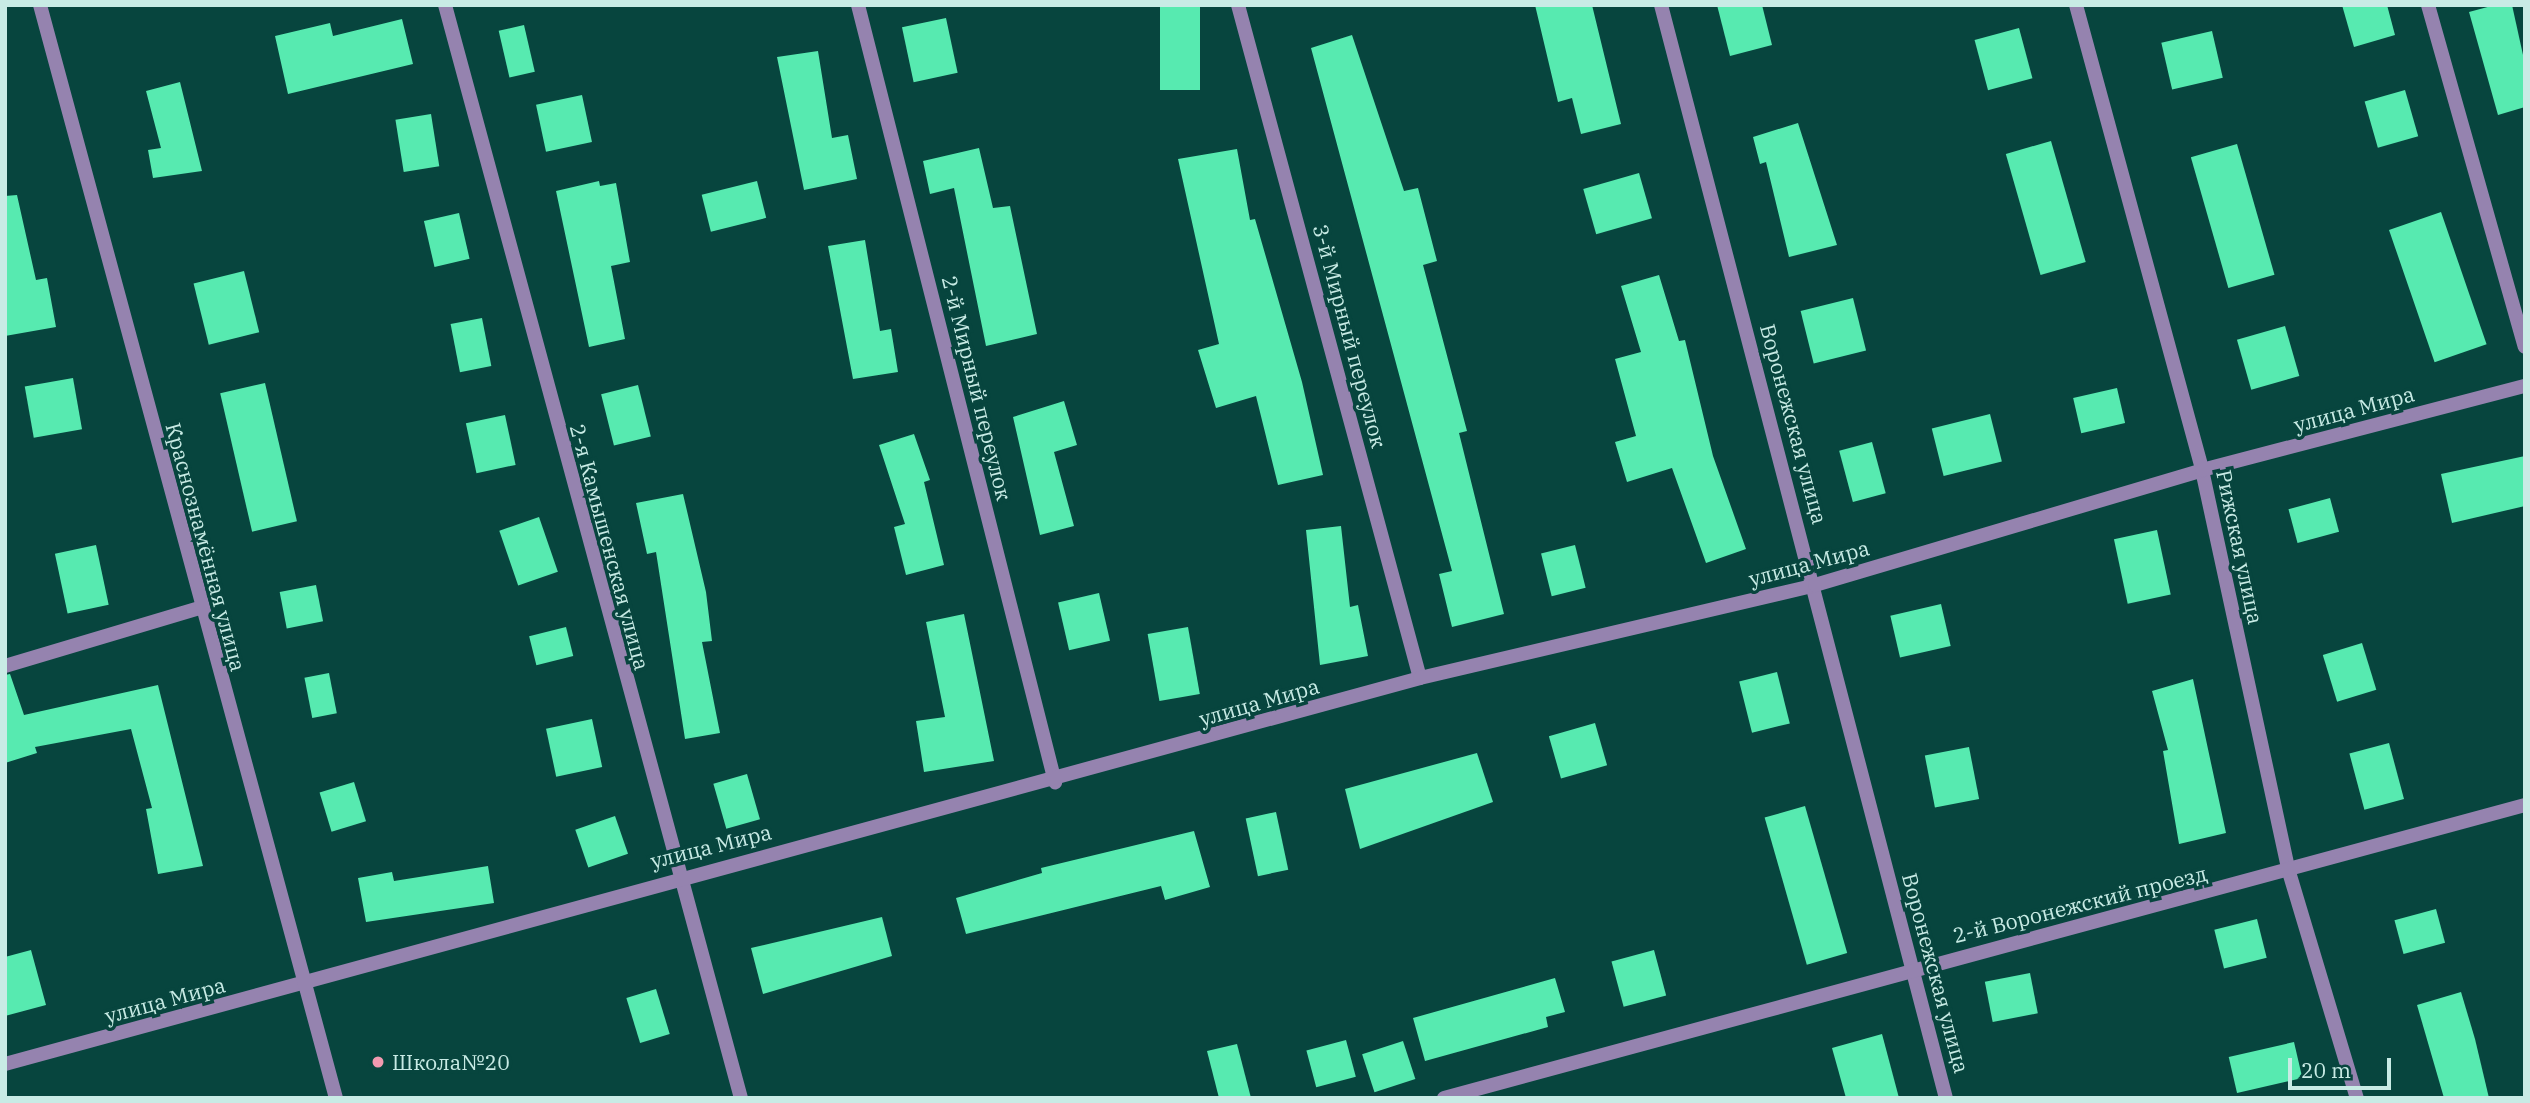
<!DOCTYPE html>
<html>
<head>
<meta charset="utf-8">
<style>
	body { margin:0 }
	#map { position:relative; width:2530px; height:1103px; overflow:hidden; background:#07453e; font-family:"IBM Plex Serif",serif }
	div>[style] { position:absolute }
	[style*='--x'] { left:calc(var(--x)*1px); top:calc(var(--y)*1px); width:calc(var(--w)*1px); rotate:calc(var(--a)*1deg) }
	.building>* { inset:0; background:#57eab0; transform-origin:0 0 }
	.service>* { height:14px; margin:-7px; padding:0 7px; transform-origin:7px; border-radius:7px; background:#9583af }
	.minor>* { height:14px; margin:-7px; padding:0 7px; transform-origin:7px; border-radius:7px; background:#9583af }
	.tertiary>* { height:14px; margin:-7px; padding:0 7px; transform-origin:7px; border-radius:7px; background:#9583af }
	.dots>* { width:19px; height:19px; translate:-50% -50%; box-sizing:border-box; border:4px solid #07453e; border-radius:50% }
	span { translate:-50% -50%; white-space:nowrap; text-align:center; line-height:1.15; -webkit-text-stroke:7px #07453e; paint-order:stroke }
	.street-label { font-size:21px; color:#c8ebe5 }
	.poi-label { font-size:21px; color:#c8ebe5 }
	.left { translate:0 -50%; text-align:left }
	.frame { position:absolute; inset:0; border:7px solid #c8ebe5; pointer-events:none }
	.scale { position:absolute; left:2288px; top:1058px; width:103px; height:32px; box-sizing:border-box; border:4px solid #c8ebe5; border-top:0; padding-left:9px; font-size:21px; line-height:24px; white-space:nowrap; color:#c8ebe5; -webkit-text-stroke:5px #07453e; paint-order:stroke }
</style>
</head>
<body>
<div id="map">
	<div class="building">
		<i style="left:1160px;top:5px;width:40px;height:85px"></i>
		<i style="clip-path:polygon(1535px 5px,1592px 5px,1621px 124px,1581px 134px,1572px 98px,1558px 102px)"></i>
		<i style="clip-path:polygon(1717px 5px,1762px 5px,1772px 45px,1730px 56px)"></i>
		<i style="clip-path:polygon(2342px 5px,2387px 5px,2395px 35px,2354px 47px)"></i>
		<i style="clip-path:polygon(2495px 5px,2512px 5px,2525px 64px,2525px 107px,2498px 115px,2469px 12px)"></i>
		<i style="left:946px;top:18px;width:56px;height:45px;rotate:78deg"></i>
		<i style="clip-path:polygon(402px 19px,413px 64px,288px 94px,275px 36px,330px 23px,333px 36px)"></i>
		<i style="left:524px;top:25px;width:48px;height:26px;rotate:77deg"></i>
		<i style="left:2019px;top:28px;width:52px;height:46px;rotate:75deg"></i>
		<i style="left:2212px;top:31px;width:48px;height:52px;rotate:77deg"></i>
		<i style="clip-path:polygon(1352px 35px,1404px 191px,1418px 188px,1437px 261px,1423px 265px,1467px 431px,1459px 433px,1504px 614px,1452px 627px,1439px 574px,1452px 571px,1311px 48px)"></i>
		<i style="clip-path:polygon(818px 51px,832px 138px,848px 135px,857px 179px,804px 190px,777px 57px)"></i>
		<i style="clip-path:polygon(180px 82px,202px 171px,153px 178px,148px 150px,161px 148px,146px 91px)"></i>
		<i style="left:2405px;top:90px;width:48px;height:42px;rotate:74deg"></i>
		<i style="left:582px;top:95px;width:48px;height:47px;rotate:78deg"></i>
		<i style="left:431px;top:114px;width:53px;height:36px;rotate:81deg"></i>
		<i style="clip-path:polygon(1798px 123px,1837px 245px,1789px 257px,1766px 162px,1760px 164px,1753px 137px)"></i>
		<i style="left:2051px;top:141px;width:126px;height:47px;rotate:74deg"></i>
		<i style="left:2237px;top:144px;width:136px;height:48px;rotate:74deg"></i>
		<i style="clip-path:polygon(979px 148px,993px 208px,1010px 206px,1037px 334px,986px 346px,954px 188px,930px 194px,923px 161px)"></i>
		<i style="clip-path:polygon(1237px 149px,1250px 220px,1255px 219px,1302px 382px,1323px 475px,1278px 485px,1256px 396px,1216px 408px,1198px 350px,1219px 344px,1178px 159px)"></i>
		<i style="left:1639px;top:173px;width:47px;height:58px;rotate:74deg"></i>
		<i style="clip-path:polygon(599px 181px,600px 186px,616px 183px,630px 262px,611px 266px,625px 339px,589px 347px,556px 191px)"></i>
		<i style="left:757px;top:181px;width:38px;height:57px;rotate:76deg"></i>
		<i style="clip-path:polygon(17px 195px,36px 280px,47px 278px,56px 327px,5px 336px,5px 196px)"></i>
		<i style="left:2441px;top:212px;width:140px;height:55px;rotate:71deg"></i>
		<i style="left:459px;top:213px;width:47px;height:36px;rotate:77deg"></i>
		<i style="clip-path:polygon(865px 240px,880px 331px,891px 329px,898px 372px,853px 379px,828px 246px)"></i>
		<i style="left:244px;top:271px;width:63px;height:52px;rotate:76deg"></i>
		<i style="clip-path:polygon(1659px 275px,1679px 341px,1685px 340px,1713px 456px,1746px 549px,1706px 563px,1672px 468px,1627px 482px,1615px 442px,1636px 436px,1615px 359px,1641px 352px,1621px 286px)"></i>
		<i style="left:1853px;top:298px;width:54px;height:54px;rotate:76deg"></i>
		<i style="left:482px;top:318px;width:49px;height:32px;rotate:79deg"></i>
		<i style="left:2285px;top:326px;width:52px;height:50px;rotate:74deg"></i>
		<i style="left:73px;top:378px;width:52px;height:49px;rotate:80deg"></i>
		<i style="left:265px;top:383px;width:142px;height:46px;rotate:77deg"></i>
		<i style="left:638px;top:385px;width:53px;height:38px;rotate:76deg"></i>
		<i style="left:2117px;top:388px;width:36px;height:45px;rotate:77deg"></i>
		<i style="clip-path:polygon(1064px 401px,1077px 445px,1054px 452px,1074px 526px,1040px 535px,1013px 417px)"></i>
		<i style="left:1990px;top:414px;width:49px;height:60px;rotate:76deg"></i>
		<i style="left:505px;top:415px;width:51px;height:40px;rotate:78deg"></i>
		<i style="clip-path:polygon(914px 434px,930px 480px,924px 482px,944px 565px,906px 575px,894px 527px,905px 524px,879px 445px)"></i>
		<i style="left:1872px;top:442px;width:53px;height:34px;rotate:75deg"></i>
		<i style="clip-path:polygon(2525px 456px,2525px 506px,2452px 523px,2441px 474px)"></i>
		<i style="clip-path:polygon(683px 494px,706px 592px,712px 641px,702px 642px,720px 733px,685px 739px,656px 552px,647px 554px,636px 503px)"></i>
		<i style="left:2330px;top:498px;width:35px;height:43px;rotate:75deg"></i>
		<i style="left:539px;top:517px;width:58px;height:42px;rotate:71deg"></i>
		<i style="clip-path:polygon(1341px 526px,1350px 607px,1358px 605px,1368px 656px,1320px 665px,1306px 530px)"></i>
		<i style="left:2157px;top:530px;width:66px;height:44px;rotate:78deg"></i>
		<i style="left:96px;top:545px;width:61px;height:42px;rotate:78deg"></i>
		<i style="left:1575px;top:545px;width:44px;height:35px;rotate:76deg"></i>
		<i style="left:316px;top:585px;width:37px;height:37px;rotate:79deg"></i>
		<i style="left:1099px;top:593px;width:49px;height:42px;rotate:77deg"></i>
		<i style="left:1941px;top:604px;width:43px;height:52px;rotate:77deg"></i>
		<i style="clip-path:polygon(964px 614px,994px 761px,924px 772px,916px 721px,945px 717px,926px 622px)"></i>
		<i style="left:566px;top:627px;width:30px;height:38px;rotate:76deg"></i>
		<i style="left:1188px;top:627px;width:68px;height:41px;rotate:80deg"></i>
		<i style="left:2362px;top:643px;width:49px;height:41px;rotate:73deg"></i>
		<i style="left:1777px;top:672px;width:53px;height:39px;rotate:76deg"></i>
		<i style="left:329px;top:673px;width:41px;height:25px;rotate:79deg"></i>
		<i style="clip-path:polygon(10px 674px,24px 715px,158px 685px,203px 866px,158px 874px,146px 809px,152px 808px,131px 729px,35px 747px,37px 753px,5px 763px,5px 675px)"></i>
		<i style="clip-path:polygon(2193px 679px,2226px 833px,2179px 844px,2163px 751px,2168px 750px,2152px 691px)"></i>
		<i style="left:592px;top:719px;width:49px;height:47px;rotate:78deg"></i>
		<i style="left:1595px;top:723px;width:44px;height:48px;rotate:74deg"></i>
		<i style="left:2389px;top:743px;width:58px;height:41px;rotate:75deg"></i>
		<i style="left:1969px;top:747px;width:53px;height:45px;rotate:79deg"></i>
		<i style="clip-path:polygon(1477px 753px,1493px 802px,1360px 849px,1345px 789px)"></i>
		<i style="left:747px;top:774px;width:47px;height:35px;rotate:74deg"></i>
		<i style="left:354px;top:782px;width:41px;height:36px;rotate:73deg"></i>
		<i style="left:1805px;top:806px;width:153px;height:42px;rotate:74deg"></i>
		<i style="left:1276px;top:812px;width:59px;height:31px;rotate:78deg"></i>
		<i style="left:615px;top:816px;width:40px;height:42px;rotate:71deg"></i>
		<i style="clip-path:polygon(1194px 831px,1210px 887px,1165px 900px,1161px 886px,966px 934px,956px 898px,1042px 873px,1041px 868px)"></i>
		<i style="clip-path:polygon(488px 866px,494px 903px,366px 922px,358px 878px,392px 872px,394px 881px)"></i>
		<i style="left:2436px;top:909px;width:35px;height:43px;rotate:75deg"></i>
		<i style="clip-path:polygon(882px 917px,892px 956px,763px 994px,751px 948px)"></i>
		<i style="left:2257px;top:919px;width:40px;height:44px;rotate:76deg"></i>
		<i style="clip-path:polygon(31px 950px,46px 1005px,5px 1016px,5px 957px)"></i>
		<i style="left:1654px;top:950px;width:47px;height:44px;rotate:75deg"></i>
		<i style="left:2030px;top:973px;width:41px;height:46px;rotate:79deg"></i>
		<i style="clip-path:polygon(1555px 978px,1565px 1012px,1546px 1017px,1548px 1027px,1425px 1061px,1413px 1018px)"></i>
		<i style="left:656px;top:989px;width:47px;height:31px;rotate:73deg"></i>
		<i style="clip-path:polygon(2461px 992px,2475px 1039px,2489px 1098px,2444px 1098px,2417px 1005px)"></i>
		<i style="clip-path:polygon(1882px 1034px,1899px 1098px,1846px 1098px,1832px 1048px)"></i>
		<i style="left:1346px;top:1040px;width:38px;height:41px;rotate:75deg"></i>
		<i style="left:1403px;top:1041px;width:40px;height:43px;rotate:72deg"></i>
		<i style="left:2294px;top:1042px;width:37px;height:67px;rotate:77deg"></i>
		<i style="clip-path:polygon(1237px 1044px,1251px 1098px,1219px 1098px,1207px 1051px)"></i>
	</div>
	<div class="service">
		<i style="--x:5;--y:666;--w:202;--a:-16.6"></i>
	</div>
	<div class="minor">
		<i style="--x:445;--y:5;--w:1132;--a:74.85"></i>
		<i style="--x:858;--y:5;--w:802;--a:75.77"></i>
		<i style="--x:1238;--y:5;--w:697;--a:74.87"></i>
		<i style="--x:1661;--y:5;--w:1130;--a:75.39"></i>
		<i style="--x:2076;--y:5;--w:482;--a:74.8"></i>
		<i style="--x:2202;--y:470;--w:411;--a:77.8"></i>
		<i style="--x:2289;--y:872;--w:236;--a:73.3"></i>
		<i style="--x:2428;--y:5;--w:355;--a:74.2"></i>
		<i style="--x:5;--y:1064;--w:1467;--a:-15.26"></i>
		<i style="--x:1420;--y:678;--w:406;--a:-13.2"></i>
		<i style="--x:1815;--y:585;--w:404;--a:-16.5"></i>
		<i style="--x:2202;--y:470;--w:334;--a:-14.6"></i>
		<i style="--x:1444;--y:1098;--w:1120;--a:-15.17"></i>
	</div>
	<div class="tertiary">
		<i style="--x:40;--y:5;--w:1132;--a:74.85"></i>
	</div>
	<div class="dots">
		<i style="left:378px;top:1062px;background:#f29ab0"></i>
	</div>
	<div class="street-label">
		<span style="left:1350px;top:336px;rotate:75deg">3-й Мирный переулок</span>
		<span style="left:977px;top:388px;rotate:76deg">2-й Мирный переулок</span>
		<span style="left:2354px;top:409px;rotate:-15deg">улица Мира</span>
		<span style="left:1794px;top:424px;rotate:75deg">Воронежская улица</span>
		<span style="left:206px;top:547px;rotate:75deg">Краснознамённая улица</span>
		<span style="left:610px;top:547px;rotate:75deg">2-я Камышенская улица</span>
		<span style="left:2240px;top:547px;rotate:78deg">Рижская улица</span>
		<span style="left:1809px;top:563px;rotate:-15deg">улица Мира</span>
		<span style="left:1259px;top:702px;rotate:-16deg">улица Мира</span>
		<span style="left:711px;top:846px;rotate:-14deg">улица Мира</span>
		<span style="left:2080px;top:904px;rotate:-14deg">2-й Воронежский проезд</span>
		<span style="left:1936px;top:973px;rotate:75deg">Воронежская улица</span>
		<span style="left:165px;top:1000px;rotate:-15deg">улица Мира</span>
	</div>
	<div class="poi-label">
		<span class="left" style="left:392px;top:1062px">Школа№20</span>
	</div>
	<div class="frame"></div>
	<div class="scale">20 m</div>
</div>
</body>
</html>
